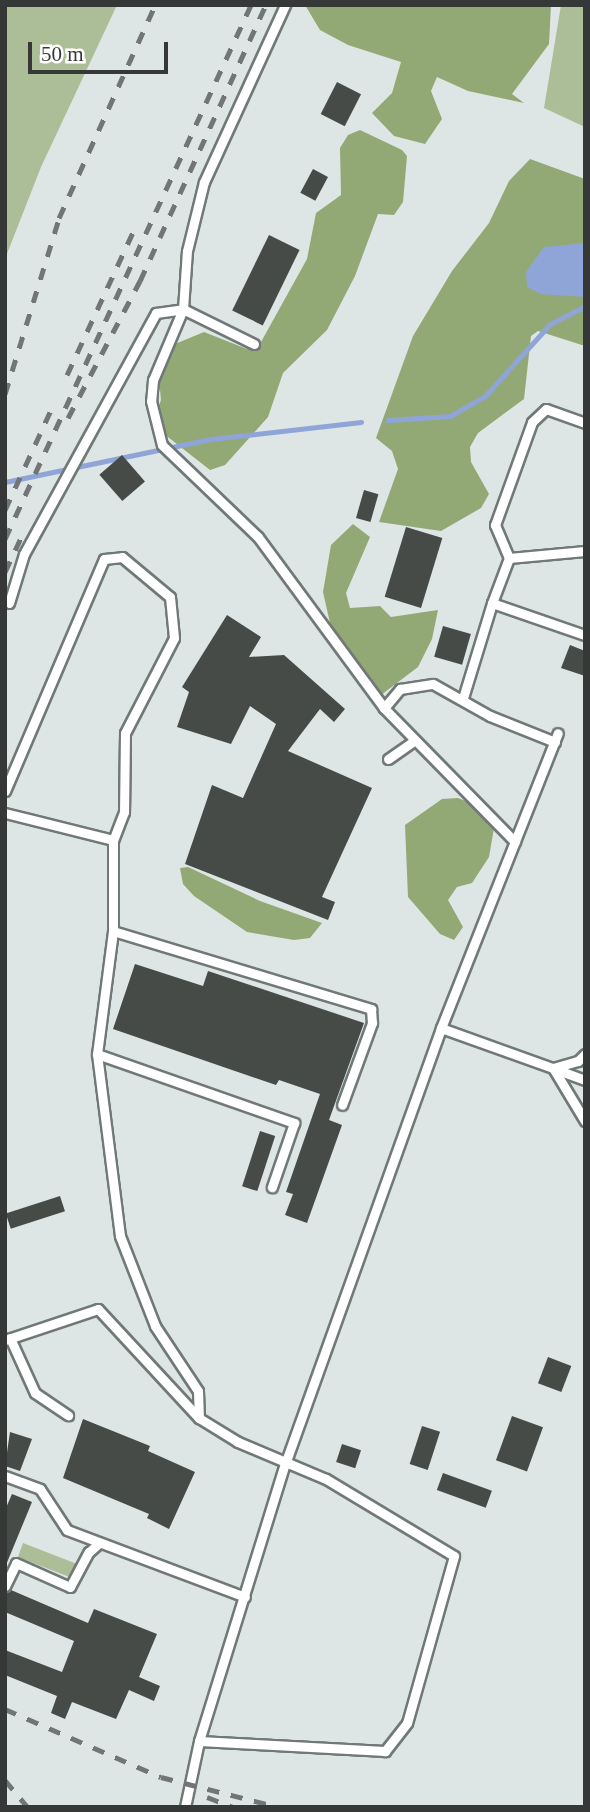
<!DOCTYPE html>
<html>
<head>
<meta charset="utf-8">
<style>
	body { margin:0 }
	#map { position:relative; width:590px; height:1812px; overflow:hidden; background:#dee5e5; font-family:"Times New Roman",serif }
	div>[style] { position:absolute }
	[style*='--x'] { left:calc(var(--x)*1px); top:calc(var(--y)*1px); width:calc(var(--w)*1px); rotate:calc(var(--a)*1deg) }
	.green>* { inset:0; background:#acbe97 }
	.forest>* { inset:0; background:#92a975 }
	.water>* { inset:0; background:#90a5d7 }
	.stream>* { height:5px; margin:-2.5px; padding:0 2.5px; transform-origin:2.5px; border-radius:2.5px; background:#90a5d7 }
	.building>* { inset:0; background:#464b48; transform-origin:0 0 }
	.roads { filter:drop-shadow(2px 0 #717878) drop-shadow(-2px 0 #717878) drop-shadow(0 2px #717878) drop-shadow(0 -2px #717878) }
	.lane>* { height:9px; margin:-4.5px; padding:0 4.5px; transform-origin:4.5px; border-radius:4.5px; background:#fff }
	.rail>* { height:5px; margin-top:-2.5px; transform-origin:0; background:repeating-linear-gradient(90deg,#727575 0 12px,transparent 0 24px) }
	span { translate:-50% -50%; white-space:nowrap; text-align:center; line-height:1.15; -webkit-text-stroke:7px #fff; paint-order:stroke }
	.frame { position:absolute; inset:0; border:7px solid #363838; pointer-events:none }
	.scale { position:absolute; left:28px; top:42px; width:140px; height:32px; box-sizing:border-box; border:4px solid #363838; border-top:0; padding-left:9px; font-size:21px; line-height:24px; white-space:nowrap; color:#363838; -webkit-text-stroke:5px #fff; paint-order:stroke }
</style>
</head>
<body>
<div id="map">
	<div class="green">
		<i style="clip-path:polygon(5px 5px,117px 5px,41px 167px,5px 259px)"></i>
		<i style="clip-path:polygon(561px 5px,585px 5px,585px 127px,544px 108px)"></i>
		<i style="clip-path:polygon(23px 1543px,77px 1564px,79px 1566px,72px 1578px,18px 1557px)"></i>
	</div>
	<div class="forest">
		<i style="clip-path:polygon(305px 5px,551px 5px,549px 44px,512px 94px,524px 103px,468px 91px,437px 77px,431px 91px,442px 119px,425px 144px,394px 136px,372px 113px,392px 93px,401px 62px,348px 45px,320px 30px)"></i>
		<i style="clip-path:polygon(360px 130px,402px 150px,407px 156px,403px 202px,394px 215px,378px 214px,355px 276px,327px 330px,283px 373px,268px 417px,225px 465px,210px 470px,159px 430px,155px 416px,161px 400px,158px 369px,164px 355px,175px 344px,204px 332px,247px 349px,261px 342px,307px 259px,316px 213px,341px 195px,340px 148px,348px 135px)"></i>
		<i style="clip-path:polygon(530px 159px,585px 179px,585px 346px,538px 331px,531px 336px,524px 399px,478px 433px,470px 447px,471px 462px,489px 494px,481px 508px,441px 531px,379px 522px,398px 469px,392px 451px,376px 438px,413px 336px,452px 271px,489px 223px,509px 181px)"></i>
		<i style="clip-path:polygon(353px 524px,370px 537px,346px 593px,350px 608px,380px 606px,391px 617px,438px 610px,432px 639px,418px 667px,381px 695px,365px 693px,349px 649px,330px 623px,323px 592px,331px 545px)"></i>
		<i style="clip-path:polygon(458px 798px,473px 804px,494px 828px,489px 857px,472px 883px,457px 887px,448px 900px,463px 927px,454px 940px,440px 934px,408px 897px,405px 825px,442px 799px)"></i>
		<i style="clip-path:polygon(188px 867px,260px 901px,322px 923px,310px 938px,294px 940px,247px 932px,194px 896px,183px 884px,180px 868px)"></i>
	</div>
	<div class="water">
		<i style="clip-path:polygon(585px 243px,585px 297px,541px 294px,527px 287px,526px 272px,544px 247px)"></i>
	</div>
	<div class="stream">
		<i style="--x:388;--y:420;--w:62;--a:-3.7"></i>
		<i style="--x:450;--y:416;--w:40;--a:-29.7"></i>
		<i style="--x:485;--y:396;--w:97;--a:-47.9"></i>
		<i style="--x:550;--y:324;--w:39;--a:-27"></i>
		<i style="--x:5;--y:482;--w:210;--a:-11.8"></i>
		<i style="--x:211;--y:439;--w:151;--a:-6.5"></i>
	</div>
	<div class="building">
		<i style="left:337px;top:82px;width:27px;height:36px;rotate:27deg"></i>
		<i style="left:313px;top:169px;width:17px;height:27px;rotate:28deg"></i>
		<i style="left:269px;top:235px;width:34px;height:84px;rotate:26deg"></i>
		<i style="left:122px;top:455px;width:35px;height:30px;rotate:49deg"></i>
		<i style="left:364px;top:490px;width:15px;height:29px;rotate:16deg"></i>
		<i style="left:406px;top:527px;width:38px;height:73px;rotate:17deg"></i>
		<i style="clip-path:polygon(227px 615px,261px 637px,249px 657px,284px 655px,345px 709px,334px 722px,320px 709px,288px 751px,372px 788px,322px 897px,335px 902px,328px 920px,185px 864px,212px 785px,243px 798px,276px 724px,250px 706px,231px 744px,177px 727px,189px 692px,182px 687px)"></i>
		<i style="left:443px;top:626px;width:29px;height:32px;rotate:16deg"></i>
		<i style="clip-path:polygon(570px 645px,585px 651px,585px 676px,561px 668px)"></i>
		<i style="clip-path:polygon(135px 964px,203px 986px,208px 971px,364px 1023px,329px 1120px,342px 1125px,307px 1223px,285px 1215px,293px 1194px,286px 1192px,320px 1094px,279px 1080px,276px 1085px,113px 1029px)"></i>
		<i style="left:260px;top:1131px;width:16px;height:58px;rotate:18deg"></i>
		<i style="left:60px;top:1196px;width:16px;height:57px;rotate:72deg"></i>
		<i style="left:548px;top:1357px;width:25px;height:28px;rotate:21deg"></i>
		<i style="left:512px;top:1416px;width:33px;height:47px;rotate:20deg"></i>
		<i style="clip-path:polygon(83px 1419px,150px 1446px,148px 1451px,195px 1472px,169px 1529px,147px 1518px,149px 1514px,63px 1478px)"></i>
		<i style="left:422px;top:1426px;width:19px;height:40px;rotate:18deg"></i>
		<i style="clip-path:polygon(10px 1432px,32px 1439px,20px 1471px,5px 1466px)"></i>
		<i style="left:342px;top:1444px;width:20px;height:19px;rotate:18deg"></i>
		<i style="left:443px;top:1473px;width:52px;height:18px;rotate:20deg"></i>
		<i style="clip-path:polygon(12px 1494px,32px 1502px,6px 1565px,5px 1510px)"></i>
		<i style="clip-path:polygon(11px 1590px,88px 1623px,94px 1609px,157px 1634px,139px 1677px,160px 1686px,154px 1701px,129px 1690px,116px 1719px,72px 1702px,65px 1719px,51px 1713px,57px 1696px,5px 1675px,5px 1650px,62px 1672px,74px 1641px,5px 1612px,5px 1593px)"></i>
	</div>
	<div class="roads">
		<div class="lane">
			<i style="--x:254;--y:344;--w:79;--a:-153.8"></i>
			<i style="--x:183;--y:309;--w:77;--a:112.9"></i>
			<i style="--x:153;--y:380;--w:21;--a:95"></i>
			<i style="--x:151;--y:401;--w:45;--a:76"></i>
			<i style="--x:162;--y:445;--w:133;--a:43.8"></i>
			<i style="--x:258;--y:537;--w:212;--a:53.6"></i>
			<i style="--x:384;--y:708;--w:187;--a:45.6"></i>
			<i style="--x:509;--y:558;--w:76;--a:-5.3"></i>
			<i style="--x:9;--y:603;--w:51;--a:-73"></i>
			<i style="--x:24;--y:554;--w:275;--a:-61.3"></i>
			<i style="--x:156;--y:313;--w:27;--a:-8"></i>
			<i style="--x:183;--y:309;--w:58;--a:-86.1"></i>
			<i style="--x:187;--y:251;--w:71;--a:-76.2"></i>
			<i style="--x:204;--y:182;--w:195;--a:-65.4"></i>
			<i style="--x:492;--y:603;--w:48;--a:-69.3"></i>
			<i style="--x:509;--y:558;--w:36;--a:-113"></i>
			<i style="--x:495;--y:525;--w:109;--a:-70.2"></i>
			<i style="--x:532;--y:422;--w:19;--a:-43"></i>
			<i style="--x:546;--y:409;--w:41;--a:19.7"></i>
			<i style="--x:463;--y:698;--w:99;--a:-73"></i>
			<i style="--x:492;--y:603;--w:98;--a:19"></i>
			<i style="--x:384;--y:708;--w:25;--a:-50"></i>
			<i style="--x:400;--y:689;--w:33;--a:-9"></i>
			<i style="--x:433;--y:684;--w:65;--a:29.3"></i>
			<i style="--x:490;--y:716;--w:70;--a:21.8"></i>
			<i style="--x:388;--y:759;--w:33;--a:-35"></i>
			<i style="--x:5;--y:791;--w:252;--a:-66.9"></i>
			<i style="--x:104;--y:559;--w:18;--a:-6"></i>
			<i style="--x:122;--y:557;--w:62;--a:39.8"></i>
			<i style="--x:170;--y:597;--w:41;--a:84.4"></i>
			<i style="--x:174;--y:638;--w:107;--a:117.3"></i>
			<i style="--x:125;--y:733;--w:79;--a:90.7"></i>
			<i style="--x:124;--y:812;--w:30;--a:111"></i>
			<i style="--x:5;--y:813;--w:111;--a:14"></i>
			<i style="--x:113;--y:840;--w:91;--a:90"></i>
			<i style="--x:113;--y:931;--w:124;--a:97.4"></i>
			<i style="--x:97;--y:1054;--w:183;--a:82.8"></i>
			<i style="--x:120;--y:1236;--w:97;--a:68.7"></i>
			<i style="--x:155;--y:1326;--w:78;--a:56.5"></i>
			<i style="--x:198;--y:1391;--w:27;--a:88"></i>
			<i style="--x:113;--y:931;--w:270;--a:16.8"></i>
			<i style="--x:371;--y:1009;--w:14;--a:86"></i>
			<i style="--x:372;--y:1023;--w:87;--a:110.1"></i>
			<i style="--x:441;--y:1028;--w:317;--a:-68.4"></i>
			<i style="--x:97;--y:1054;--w:209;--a:19.3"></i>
			<i style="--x:294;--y:1123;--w:68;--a:109"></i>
			<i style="--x:553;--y:1068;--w:26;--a:-16"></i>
			<i style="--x:578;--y:1061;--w:10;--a:-45"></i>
			<i style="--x:555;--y:1069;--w:32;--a:20"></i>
			<i style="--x:10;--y:1338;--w:60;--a:65.6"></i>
			<i style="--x:35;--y:1393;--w:40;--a:34"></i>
			<i style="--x:5;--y:1340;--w:98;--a:-18.4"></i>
			<i style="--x:98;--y:1309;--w:149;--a:47.2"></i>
			<i style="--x:199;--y:1418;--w:46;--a:31.6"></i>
			<i style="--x:238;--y:1442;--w:95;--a:22.8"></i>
			<i style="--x:326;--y:1479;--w:149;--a:31"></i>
			<i style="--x:454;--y:1556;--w:173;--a:105.7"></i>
			<i style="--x:407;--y:1723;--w:36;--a:128"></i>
			<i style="--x:385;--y:1751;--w:186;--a:-176.9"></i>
			<i style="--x:5;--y:1476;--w:37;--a:20"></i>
			<i style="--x:40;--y:1489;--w:49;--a:56.6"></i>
			<i style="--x:67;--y:1530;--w:190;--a:20.6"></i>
			<i style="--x:5;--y:1586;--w:25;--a:-64"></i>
			<i style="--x:16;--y:1563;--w:59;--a:24"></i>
			<i style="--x:70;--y:1587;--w:40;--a:-62"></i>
			<i style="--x:89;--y:1552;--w:13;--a:-42"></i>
			<i style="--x:185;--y:1807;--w:67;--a:-78"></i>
			<i style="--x:199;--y:1741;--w:290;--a:-72.8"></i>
			<i style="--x:285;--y:1464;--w:463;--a:-70.3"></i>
			<i style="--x:441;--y:1028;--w:119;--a:19.7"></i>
			<i style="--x:553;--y:1068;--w:62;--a:58.9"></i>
		</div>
	</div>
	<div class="rail">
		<i style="--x:67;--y:375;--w:164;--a:-65.2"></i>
		<i style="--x:5;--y:394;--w:184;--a:-72.9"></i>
		<i style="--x:59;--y:218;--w:234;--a:-65.7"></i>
		<i style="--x:68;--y:418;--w:155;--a:-62.3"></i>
		<i style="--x:140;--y:281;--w:303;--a:-65.5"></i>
		<i style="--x:5;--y:510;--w:110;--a:-65.3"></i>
		<i style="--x:5;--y:539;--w:588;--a:-65.27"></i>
		<i style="--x:5;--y:572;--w:38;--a:-65"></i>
		<i style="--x:5;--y:1709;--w:170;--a:23.6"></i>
		<i style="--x:161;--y:1777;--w:122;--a:14.3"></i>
		<i style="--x:5;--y:1780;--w:35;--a:50"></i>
		<i style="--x:207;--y:1797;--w:28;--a:21"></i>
	</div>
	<div class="frame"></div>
	<div class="scale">50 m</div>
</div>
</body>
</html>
